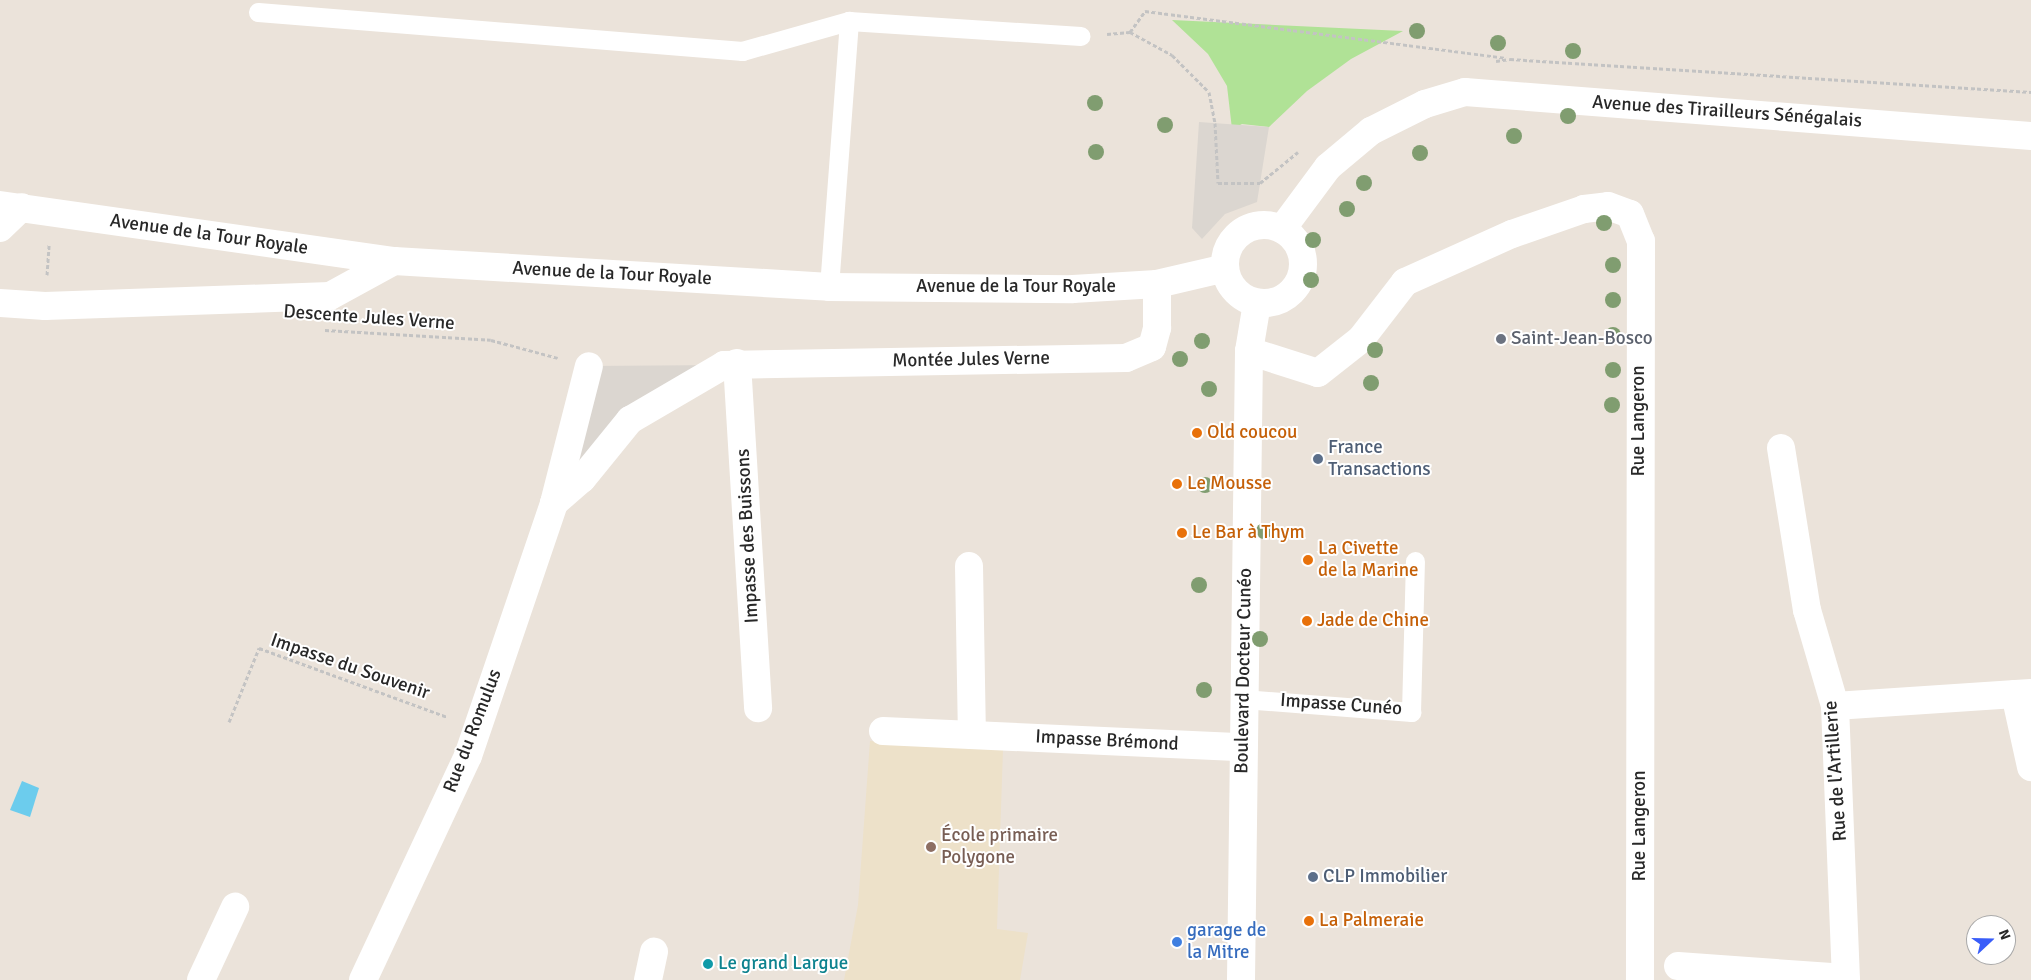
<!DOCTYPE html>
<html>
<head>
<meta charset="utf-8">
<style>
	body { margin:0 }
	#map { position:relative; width:2031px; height:980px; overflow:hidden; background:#ebe3da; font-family:Signika,sans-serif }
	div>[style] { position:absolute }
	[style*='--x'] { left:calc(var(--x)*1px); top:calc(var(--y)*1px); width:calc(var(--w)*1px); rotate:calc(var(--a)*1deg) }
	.education>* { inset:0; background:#ede1c9 }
	.green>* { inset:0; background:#b0e296 }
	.plaza>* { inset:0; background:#dbd6d0 }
	.water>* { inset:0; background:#6ccced }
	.path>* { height:3px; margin-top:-1.5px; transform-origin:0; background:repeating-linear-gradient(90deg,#c3c3c3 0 4px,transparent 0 6.5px) }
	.service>* { height:19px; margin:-9.5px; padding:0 9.5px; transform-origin:9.5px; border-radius:9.5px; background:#fff }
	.minor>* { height:28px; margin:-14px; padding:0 14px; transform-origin:14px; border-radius:14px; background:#fff }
	.tertiary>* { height:28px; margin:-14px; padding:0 14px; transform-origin:14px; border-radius:14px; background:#fff }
	.secondary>* { height:28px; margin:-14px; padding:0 14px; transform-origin:14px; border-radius:14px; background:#fff }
	.secondary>.ring { margin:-14px; padding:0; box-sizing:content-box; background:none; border:28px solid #fff; border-radius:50% }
	.trees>* { width:16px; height:16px; margin:-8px; border-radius:50%; background:#809d70 }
	.dots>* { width:14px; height:14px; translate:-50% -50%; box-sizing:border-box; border:2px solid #fff; border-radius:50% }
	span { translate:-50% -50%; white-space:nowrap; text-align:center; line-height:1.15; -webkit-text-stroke:4px #fff; paint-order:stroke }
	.street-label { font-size:19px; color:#282828 }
	.worship-label { font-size:19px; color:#5b616d }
	.left { translate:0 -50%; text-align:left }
	.food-label { font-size:19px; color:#c56008 }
	.service-label { font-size:19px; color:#4e5e75 }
	.education-label { font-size:19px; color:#785e54 }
	.shop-label { font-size:19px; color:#366cbe }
	.culture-label { font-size:19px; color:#0d838f }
	.north { position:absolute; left:1966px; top:915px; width:50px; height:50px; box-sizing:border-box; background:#fff; border:1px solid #a9a9a9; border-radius:50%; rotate:69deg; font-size:14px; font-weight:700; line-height:20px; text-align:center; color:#282828 }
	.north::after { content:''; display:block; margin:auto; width:18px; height:22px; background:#395df9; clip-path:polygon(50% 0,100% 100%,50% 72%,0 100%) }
</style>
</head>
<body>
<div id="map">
	<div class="education">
		<i style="clip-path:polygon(870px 741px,1003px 749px,997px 929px,1028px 933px,1020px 980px,844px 980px,858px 905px)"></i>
	</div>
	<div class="green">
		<i style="clip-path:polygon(1172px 20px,1403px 31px,1351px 59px,1307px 91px,1269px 127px,1242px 124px,1232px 129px,1227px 86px,1208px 54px)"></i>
	</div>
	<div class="plaza">
		<i style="clip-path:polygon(1199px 122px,1269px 127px,1257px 202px,1225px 214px,1202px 239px,1192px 228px)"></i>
		<i style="clip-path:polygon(724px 365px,658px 401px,554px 503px,589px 366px)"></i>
	</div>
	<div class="water">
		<i style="clip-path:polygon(22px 781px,39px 788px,30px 817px,10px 810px)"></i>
	</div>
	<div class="path">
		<i style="--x:1130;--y:32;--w:26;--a:-54"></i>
		<i style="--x:1145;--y:11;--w:364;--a:7.4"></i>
		<i style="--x:1107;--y:34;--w:23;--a:-5"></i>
		<i style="--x:1130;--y:32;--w:48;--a:28.7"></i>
		<i style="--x:1172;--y:55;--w:52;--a:45"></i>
		<i style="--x:1209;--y:92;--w:32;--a:79"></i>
		<i style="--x:1215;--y:123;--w:60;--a:87.1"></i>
		<i style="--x:1218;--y:183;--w:42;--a:0"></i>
		<i style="--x:1260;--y:183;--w:49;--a:-39.2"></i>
		<i style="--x:1496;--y:61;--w:14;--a:-8"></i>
		<i style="--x:1510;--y:59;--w:522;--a:3.62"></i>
		<i style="--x:47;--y:275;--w:31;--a:-86"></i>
		<i style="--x:325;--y:330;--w:166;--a:3.4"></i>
		<i style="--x:491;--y:340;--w:69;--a:15"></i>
		<i style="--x:229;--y:722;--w:80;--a:-67.9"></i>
		<i style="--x:259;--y:648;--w:201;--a:20.1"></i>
	</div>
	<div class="service">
		<i style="--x:258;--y:12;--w:486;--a:4.6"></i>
		<i style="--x:742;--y:51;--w:111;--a:-15.7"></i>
		<i style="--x:829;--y:287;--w:267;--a:-85.7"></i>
		<i style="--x:849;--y:21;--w:232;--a:3.7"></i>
		<i style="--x:1243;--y:699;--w:169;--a:4.4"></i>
		<i style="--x:1411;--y:712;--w:151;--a:-88.5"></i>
	</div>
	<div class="minor">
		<i style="--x:0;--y:228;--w:30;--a:-44"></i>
		<i style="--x:0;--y:303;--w:45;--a:3.8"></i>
		<i style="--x:45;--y:306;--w:285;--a:-2"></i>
		<i style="--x:330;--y:296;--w:73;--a:-28.7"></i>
		<i style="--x:1249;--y:351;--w:72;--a:17.7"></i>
		<i style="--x:1318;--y:373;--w:55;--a:-38.3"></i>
		<i style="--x:1361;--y:339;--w:72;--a:-52.3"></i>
		<i style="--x:1405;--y:282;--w:117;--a:-24.2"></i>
		<i style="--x:1512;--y:234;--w:76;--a:-19.1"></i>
		<i style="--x:1584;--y:209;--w:24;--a:-7"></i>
		<i style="--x:1608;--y:206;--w:23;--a:20"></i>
		<i style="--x:1630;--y:214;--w:29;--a:68"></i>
		<i style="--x:1641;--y:241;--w:739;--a:90.08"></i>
		<i style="--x:737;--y:363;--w:346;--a:86.5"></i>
		<i style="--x:1781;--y:448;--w:164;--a:80.9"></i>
		<i style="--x:1807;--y:610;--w:100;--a:73.7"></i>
		<i style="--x:1835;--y:706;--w:274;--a:87.7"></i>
		<i style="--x:554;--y:503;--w:37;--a:-41"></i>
		<i style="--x:582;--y:479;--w:76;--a:-50.9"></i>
		<i style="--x:630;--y:420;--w:109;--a:-30.3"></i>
		<i style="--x:724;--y:365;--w:402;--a:-1"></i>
		<i style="--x:1126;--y:358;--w:28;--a:-23"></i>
		<i style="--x:1152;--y:347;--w:20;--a:-75"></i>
		<i style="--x:1157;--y:328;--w:44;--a:-90"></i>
		<i style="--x:969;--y:566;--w:169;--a:89"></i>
		<i style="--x:2015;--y:694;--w:75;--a:77.6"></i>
		<i style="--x:1835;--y:706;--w:196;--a:-3.8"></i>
		<i style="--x:883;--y:731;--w:359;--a:2.6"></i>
		<i style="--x:1678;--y:966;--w:168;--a:4.1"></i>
		<i style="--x:201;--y:980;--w:81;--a:-65"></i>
		<i style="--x:363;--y:980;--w:247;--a:-64.9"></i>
		<i style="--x:468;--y:756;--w:267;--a:-71.2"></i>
		<i style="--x:554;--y:503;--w:141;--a:-75.7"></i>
		<i style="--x:648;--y:980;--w:29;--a:-78"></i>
	</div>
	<div class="tertiary">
		<i style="--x:0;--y:205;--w:398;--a:8.1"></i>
		<i style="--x:394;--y:261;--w:436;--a:3.4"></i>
		<i style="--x:829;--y:287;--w:244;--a:0.5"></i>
		<i style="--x:1073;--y:289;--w:84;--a:-3.4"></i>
		<i style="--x:1157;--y:284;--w:70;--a:-13.2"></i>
	</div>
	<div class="secondary">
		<i class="ring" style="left:1225px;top:225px;width:50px;height:50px"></i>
		<i style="--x:1282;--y:229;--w:77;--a:-53.4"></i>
		<i style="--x:1328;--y:167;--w:56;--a:-39.9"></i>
		<i style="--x:1371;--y:131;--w:60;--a:-26.6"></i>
		<i style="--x:1425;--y:104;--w:42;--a:-16.7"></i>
		<i style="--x:1465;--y:92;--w:568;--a:4.45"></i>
		<i style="--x:1241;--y:980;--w:629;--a:-89.27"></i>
		<i style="--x:1249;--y:351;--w:49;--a:-80.5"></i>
	</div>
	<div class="trees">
		<i style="left:1417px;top:31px"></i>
		<i style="left:1498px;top:43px"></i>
		<i style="left:1573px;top:51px"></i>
		<i style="left:1095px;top:103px"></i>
		<i style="left:1568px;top:116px"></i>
		<i style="left:1165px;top:125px"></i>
		<i style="left:1514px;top:136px"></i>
		<i style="left:1096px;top:152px"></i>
		<i style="left:1420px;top:153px"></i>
		<i style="left:1364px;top:183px"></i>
		<i style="left:1347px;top:209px"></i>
		<i style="left:1604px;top:223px"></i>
		<i style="left:1313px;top:240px"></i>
		<i style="left:1613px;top:265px"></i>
		<i style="left:1311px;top:280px"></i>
		<i style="left:1613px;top:300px"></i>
		<i style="left:1613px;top:335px"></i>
		<i style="left:1202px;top:341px"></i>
		<i style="left:1375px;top:350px"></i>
		<i style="left:1180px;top:359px"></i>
		<i style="left:1613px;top:370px"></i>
		<i style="left:1371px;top:383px"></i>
		<i style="left:1209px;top:389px"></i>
		<i style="left:1612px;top:405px"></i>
		<i style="left:1205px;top:485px"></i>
		<i style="left:1264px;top:531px"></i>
		<i style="left:1199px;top:585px"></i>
		<i style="left:1260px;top:639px"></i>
		<i style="left:1204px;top:690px"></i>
	</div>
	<div class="dots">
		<i style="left:1501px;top:339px;background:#6b7280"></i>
		<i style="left:1197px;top:433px;background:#e8710a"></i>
		<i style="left:1318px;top:459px;background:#5c6f8a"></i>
		<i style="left:1177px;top:484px;background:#e8710a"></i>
		<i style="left:1182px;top:533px;background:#e8710a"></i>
		<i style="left:1308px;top:560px;background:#e8710a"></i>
		<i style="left:1307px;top:621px;background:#e8710a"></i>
		<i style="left:931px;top:847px;background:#8d6e63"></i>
		<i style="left:1313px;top:877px;background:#5c6f8a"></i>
		<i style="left:1309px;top:921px;background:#e8710a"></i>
		<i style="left:1177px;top:942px;background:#3f7fe0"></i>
		<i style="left:708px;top:964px;background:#0f9aa8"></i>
	</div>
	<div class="street-label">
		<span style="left:1727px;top:112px;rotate:4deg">Avenue des Tirailleurs Sénégalais</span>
		<span style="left:209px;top:235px;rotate:8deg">Avenue de la Tour Royale</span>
		<span style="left:612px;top:274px;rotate:3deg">Avenue de la Tour Royale</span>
		<span style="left:1016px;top:287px">Avenue de la Tour Royale</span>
		<span style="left:369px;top:318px;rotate:4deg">Descente Jules Verne</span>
		<span style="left:971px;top:360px;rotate:-1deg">Montée Jules Verne</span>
		<span style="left:1639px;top:421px;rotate:-90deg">Rue Langeron</span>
		<span style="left:748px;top:536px;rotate:-93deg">Impasse des Buissons</span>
		<span style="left:350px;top:667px;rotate:19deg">Impasse du Souvenir</span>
		<span style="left:1244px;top:671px;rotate:-89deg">Boulevard Docteur Cunéo</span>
		<span style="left:1341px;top:705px;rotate:4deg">Impasse Cunéo</span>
		<span style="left:473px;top:731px;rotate:-69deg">Rue du Romulus</span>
		<span style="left:1107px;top:741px;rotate:3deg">Impasse Brémond</span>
		<span style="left:1836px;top:771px;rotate:-94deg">Rue de l'Artillerie</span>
		<span style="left:1640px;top:826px;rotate:-90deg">Rue Langeron</span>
	</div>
	<div class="worship-label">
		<span class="left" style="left:1511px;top:339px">Saint-Jean-Bosco</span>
	</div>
	<div class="food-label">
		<span class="left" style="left:1207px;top:433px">Old coucou</span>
		<span class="left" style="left:1187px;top:484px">Le Mousse</span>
		<span class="left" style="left:1192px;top:533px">Le Bar à Thym</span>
		<span class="left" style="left:1318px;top:560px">La Civette<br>de la Marine</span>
		<span class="left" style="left:1317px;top:621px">Jade de Chine</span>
		<span class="left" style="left:1319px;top:921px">La Palmeraie</span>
	</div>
	<div class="service-label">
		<span class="left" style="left:1328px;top:459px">France<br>Transactions</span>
		<span class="left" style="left:1323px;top:877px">CLP Immobilier</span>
	</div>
	<div class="education-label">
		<span class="left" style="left:941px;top:847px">École primaire<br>Polygone</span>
	</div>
	<div class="shop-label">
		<span class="left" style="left:1187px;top:942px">garage de<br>la Mitre</span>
	</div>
	<div class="culture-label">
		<span class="left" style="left:718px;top:964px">Le grand Largue</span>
	</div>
	<div class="north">N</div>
</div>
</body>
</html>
